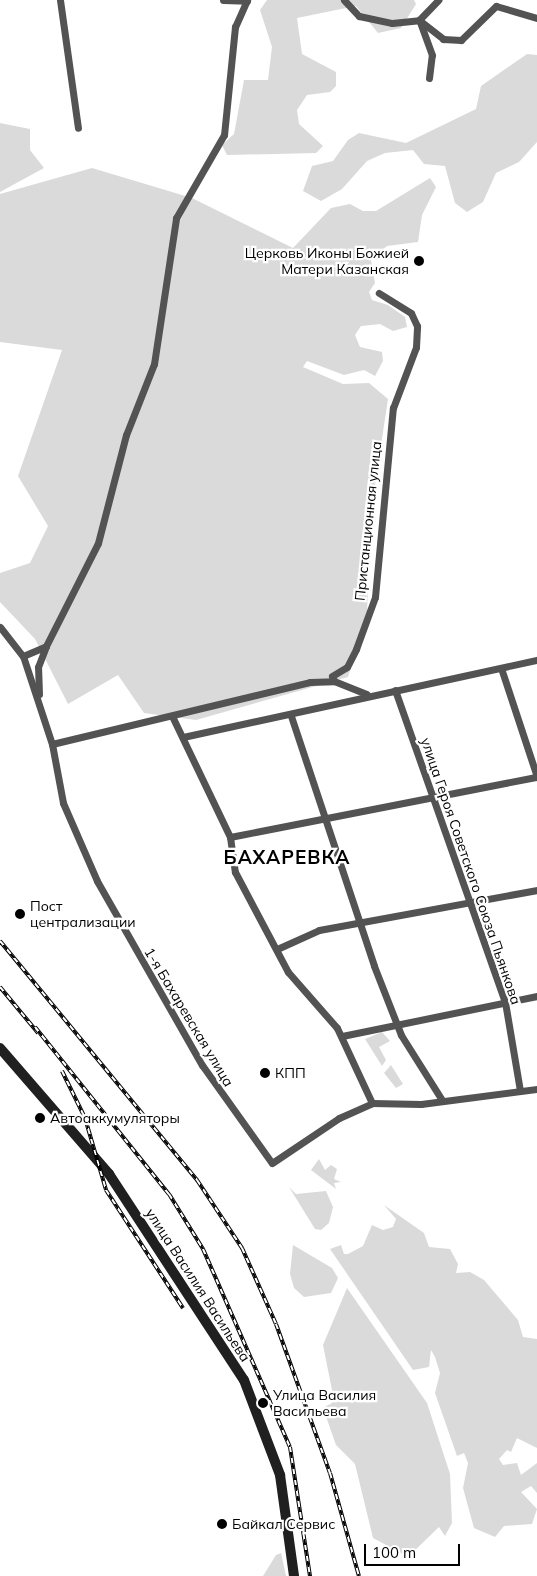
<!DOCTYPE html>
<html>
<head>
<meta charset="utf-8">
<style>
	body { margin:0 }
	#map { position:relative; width:537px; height:1576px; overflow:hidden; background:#fff; font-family:Mulish,sans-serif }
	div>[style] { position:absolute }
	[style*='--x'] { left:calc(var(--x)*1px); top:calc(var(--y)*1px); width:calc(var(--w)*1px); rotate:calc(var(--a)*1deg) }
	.green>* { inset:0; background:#dadada }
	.minor>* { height:7px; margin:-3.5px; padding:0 3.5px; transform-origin:3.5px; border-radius:3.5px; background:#535353 }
	.secondary>* { height:10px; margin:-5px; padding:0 5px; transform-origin:5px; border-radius:5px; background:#202020 }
	.rail>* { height:4px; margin-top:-2px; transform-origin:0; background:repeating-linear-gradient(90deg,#fff 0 5.5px,#000 0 11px); box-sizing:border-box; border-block:1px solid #000 }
	.dots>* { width:14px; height:14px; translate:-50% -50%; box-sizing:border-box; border:2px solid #fff; border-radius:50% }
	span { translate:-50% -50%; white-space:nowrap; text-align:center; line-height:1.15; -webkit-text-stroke:4.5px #fff; paint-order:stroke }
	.poi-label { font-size:14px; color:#000 }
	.right { translate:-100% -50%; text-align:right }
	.left { translate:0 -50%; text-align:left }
	.street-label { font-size:14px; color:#000 }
	.district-label { font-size:19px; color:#000; font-weight:700; letter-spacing:1px }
	.scale { position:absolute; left:364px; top:1544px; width:96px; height:22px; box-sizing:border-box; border:2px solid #000; border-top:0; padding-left:6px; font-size:15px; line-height:18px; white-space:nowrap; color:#000; -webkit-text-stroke:4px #fff; paint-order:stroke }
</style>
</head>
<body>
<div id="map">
	<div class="green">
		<i style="clip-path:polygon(267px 0,414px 0,416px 4px,401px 28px,378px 33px,356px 6px,297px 18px,302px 54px,336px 72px,336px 86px,330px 92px,307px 95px,297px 110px,299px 124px,323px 146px,316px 153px,227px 155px,222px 145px,234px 134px,244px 80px,268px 80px,272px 47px,260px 10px)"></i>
		<i style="clip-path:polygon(527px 54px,537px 55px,537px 142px,519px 162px,496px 173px,483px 202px,467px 212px,455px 203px,445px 166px,424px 164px,413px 150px,385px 153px,367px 161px,342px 189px,321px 201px,303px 191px,312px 166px,333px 161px,348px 140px,359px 133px,406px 143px,476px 109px,481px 86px)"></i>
		<i style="clip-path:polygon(0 123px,30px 129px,30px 150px,44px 168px,0 192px)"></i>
		<i style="clip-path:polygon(92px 168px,192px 198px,293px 248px,331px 208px,350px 204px,363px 211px,376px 211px,430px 178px,436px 187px,422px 215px,418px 242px,387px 246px,371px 260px,375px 283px,369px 292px,372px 300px,388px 305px,405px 317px,407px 327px,393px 331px,380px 324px,361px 326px,355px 335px,360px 347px,382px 352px,383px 361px,375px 376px,364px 370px,344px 375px,307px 361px,303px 367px,343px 384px,369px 383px,388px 399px,370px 518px,367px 615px,348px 677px,196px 720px,144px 713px,118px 675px,68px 704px,35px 639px,0 602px,0 573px,30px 563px,48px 526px,18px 476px,62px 350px,0 342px,0 194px)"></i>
		<i style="clip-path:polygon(382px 1032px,390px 1041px,379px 1047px,386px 1060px,382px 1066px,365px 1039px)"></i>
		<i style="clip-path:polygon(391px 1065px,403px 1084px,396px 1088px,384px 1073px)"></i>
		<i style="clip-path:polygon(319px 1159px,325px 1170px,331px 1165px,337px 1169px,334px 1179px,341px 1182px,334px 1183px,336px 1189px,311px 1170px)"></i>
		<i style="clip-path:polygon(289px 1187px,296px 1194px,326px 1191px,333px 1207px,329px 1223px,321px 1230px,315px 1229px)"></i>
		<i style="clip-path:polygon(384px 1205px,424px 1233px,429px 1247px,450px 1249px,458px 1264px,456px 1273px,470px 1272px,484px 1280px,518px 1320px,523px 1337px,537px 1339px,537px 1448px,517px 1438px,511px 1452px,507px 1450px,499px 1459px,503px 1465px,517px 1463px,521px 1475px,537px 1463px,537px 1493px,531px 1486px,521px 1492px,537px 1509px,532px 1524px,504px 1526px,495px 1537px,474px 1528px,463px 1488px,468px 1463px,464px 1453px,457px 1456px,435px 1393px,440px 1373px,435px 1357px,431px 1350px,429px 1367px,413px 1370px,330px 1249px,341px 1245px,344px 1254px,348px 1254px,363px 1246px,372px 1225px,383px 1230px,393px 1227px,396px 1219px)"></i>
		<i style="clip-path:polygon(293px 1245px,332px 1268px,338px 1278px,331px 1293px,304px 1297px,294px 1288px,290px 1274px)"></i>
		<i style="clip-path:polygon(347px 1288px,427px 1403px,450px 1474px,452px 1523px,445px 1536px,439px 1527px,412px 1553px,403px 1554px,373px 1538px,355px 1464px,336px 1445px,323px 1408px,332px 1403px,333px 1395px,323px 1345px)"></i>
		<i style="clip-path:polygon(281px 1553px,286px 1576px,263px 1576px,276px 1555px)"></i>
	</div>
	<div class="minor">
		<i style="--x:60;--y:0;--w:129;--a:82"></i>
		<i style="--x:223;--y:0;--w:24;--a:2"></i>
		<i style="--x:344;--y:0;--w:22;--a:47"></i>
		<i style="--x:359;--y:16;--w:34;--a:12"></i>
		<i style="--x:392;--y:23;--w:27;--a:-6"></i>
		<i style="--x:419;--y:20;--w:31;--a:38"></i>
		<i style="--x:443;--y:39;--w:18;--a:3"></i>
		<i style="--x:461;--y:40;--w:49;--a:-44.2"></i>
		<i style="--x:496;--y:6;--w:43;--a:16.3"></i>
		<i style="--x:429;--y:78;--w:23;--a:-83"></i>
		<i style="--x:432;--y:55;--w:37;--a:-110"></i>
		<i style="--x:419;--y:20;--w:28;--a:-46"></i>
		<i style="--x:0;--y:627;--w:37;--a:52"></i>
		<i style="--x:23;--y:656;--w:93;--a:71.8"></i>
		<i style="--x:52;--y:744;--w:60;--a:79.4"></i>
		<i style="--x:63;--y:803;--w:85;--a:66.4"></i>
		<i style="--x:97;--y:881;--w:212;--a:60.3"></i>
		<i style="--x:202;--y:1065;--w:120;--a:54.5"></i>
		<i style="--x:272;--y:1163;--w:81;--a:-33.9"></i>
		<i style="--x:339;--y:1118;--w:36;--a:-24"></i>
		<i style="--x:372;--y:1103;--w:49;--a:1.2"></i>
		<i style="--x:421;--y:1104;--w:117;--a:-7.4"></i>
		<i style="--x:23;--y:656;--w:25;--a:-23"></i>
		<i style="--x:46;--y:646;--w:115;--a:-63.2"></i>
		<i style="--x:98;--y:543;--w:112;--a:-75.5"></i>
		<i style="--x:126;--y:435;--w:76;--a:-68.5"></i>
		<i style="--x:154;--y:364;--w:148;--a:-81.4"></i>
		<i style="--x:176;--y:218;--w:96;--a:-60"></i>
		<i style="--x:224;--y:135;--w:109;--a:-84.2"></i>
		<i style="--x:235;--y:27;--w:30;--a:-66"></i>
		<i style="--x:501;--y:668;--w:115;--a:71.7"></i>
		<i style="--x:334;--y:681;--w:5;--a:-112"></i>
		<i style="--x:332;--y:676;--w:17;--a:-31"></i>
		<i style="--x:347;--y:667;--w:20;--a:-63"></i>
		<i style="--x:356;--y:649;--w:55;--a:-69.9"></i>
		<i style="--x:375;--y:597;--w:190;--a:-84.6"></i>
		<i style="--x:393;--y:408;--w:65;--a:-69.3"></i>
		<i style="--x:416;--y:347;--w:21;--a:-87"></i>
		<i style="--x:417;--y:326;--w:14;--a:-115"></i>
		<i style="--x:411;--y:313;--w:38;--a:-148"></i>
		<i style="--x:395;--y:690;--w:331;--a:70.6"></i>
		<i style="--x:505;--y:1002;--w:90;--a:80.4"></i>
		<i style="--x:39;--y:694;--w:27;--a:-92"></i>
		<i style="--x:38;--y:667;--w:22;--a:-69"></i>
		<i style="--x:172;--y:716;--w:134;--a:64.4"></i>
		<i style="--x:230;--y:837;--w:35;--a:82"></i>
		<i style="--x:235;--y:872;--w:113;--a:62.1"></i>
		<i style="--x:288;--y:972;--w:74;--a:48.8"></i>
		<i style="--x:337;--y:1028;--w:83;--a:65"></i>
		<i style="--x:291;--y:716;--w:263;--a:71.6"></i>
		<i style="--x:374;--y:966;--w:74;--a:68.6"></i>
		<i style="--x:401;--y:1035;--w:77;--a:57.8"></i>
		<i style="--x:183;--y:737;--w:362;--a:-12.3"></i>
		<i style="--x:52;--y:744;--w:265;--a:-13.5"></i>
		<i style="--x:310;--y:682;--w:24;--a:-2"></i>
		<i style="--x:334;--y:681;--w:35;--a:22"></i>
		<i style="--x:230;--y:837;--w:313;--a:-11.1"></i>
		<i style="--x:277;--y:949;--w:46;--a:-24.3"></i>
		<i style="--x:319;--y:930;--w:222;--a:-10.4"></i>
		<i style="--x:342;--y:1036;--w:199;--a:-11.6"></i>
	</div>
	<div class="secondary">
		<i style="--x:0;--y:1048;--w:167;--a:49.1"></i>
		<i style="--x:109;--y:1174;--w:246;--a:56.8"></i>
		<i style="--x:244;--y:1380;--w:102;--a:69.2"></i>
		<i style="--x:280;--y:1475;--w:102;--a:82.1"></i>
	</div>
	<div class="rail">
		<i style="--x:0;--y:941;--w:310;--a:50.5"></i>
		<i style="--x:197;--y:1180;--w:82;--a:56.5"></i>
		<i style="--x:242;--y:1248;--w:83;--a:65.9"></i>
		<i style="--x:276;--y:1324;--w:158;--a:70.1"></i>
		<i style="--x:330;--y:1473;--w:107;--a:74.3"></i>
		<i style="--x:0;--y:987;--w:60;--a:50.4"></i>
		<i style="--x:35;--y:1027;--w:214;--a:51.3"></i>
		<i style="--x:169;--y:1194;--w:65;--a:58.3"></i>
		<i style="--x:203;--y:1249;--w:216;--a:66.3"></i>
		<i style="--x:290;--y:1447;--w:131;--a:81.2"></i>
		<i style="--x:62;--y:1071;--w:52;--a:63.9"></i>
		<i style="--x:85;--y:1118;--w:75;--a:73.7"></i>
		<i style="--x:106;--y:1190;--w:141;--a:56.9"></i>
	</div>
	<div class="dots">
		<i style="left:419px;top:261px;background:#000"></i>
		<i style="left:20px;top:914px;background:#000"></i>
		<i style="left:265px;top:1073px;background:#000"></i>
		<i style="left:40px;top:1118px;background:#000"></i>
		<i style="left:263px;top:1403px;background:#000"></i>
		<i style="left:222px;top:1524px;background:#000"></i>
	</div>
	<div class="poi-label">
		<span class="right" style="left:409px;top:261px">Церковь Иконы Божией<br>Матери Казанская</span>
		<span class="left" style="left:30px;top:914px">Пост<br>централизации</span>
		<span class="left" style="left:275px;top:1073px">КПП</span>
		<span class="left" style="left:50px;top:1118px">Автоаккумуляторы</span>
		<span class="left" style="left:273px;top:1403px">Улица Василия<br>Васильева</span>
		<span class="left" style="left:232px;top:1524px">Байкал Сервис</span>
	</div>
	<div class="street-label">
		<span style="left:368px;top:521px;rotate:-84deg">Пристанционная улица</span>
		<span style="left:471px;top:871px;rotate:71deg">улица Героя Советского Союза Пьянкова</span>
		<span style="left:189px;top:1017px;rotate:59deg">1-я Бахаревская улица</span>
		<span style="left:198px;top:1285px;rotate:57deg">улица Василия Васильева</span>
	</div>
	<div class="district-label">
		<span style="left:287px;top:858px">БАХАРЕВКА</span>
	</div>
	<div class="scale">100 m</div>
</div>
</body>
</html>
